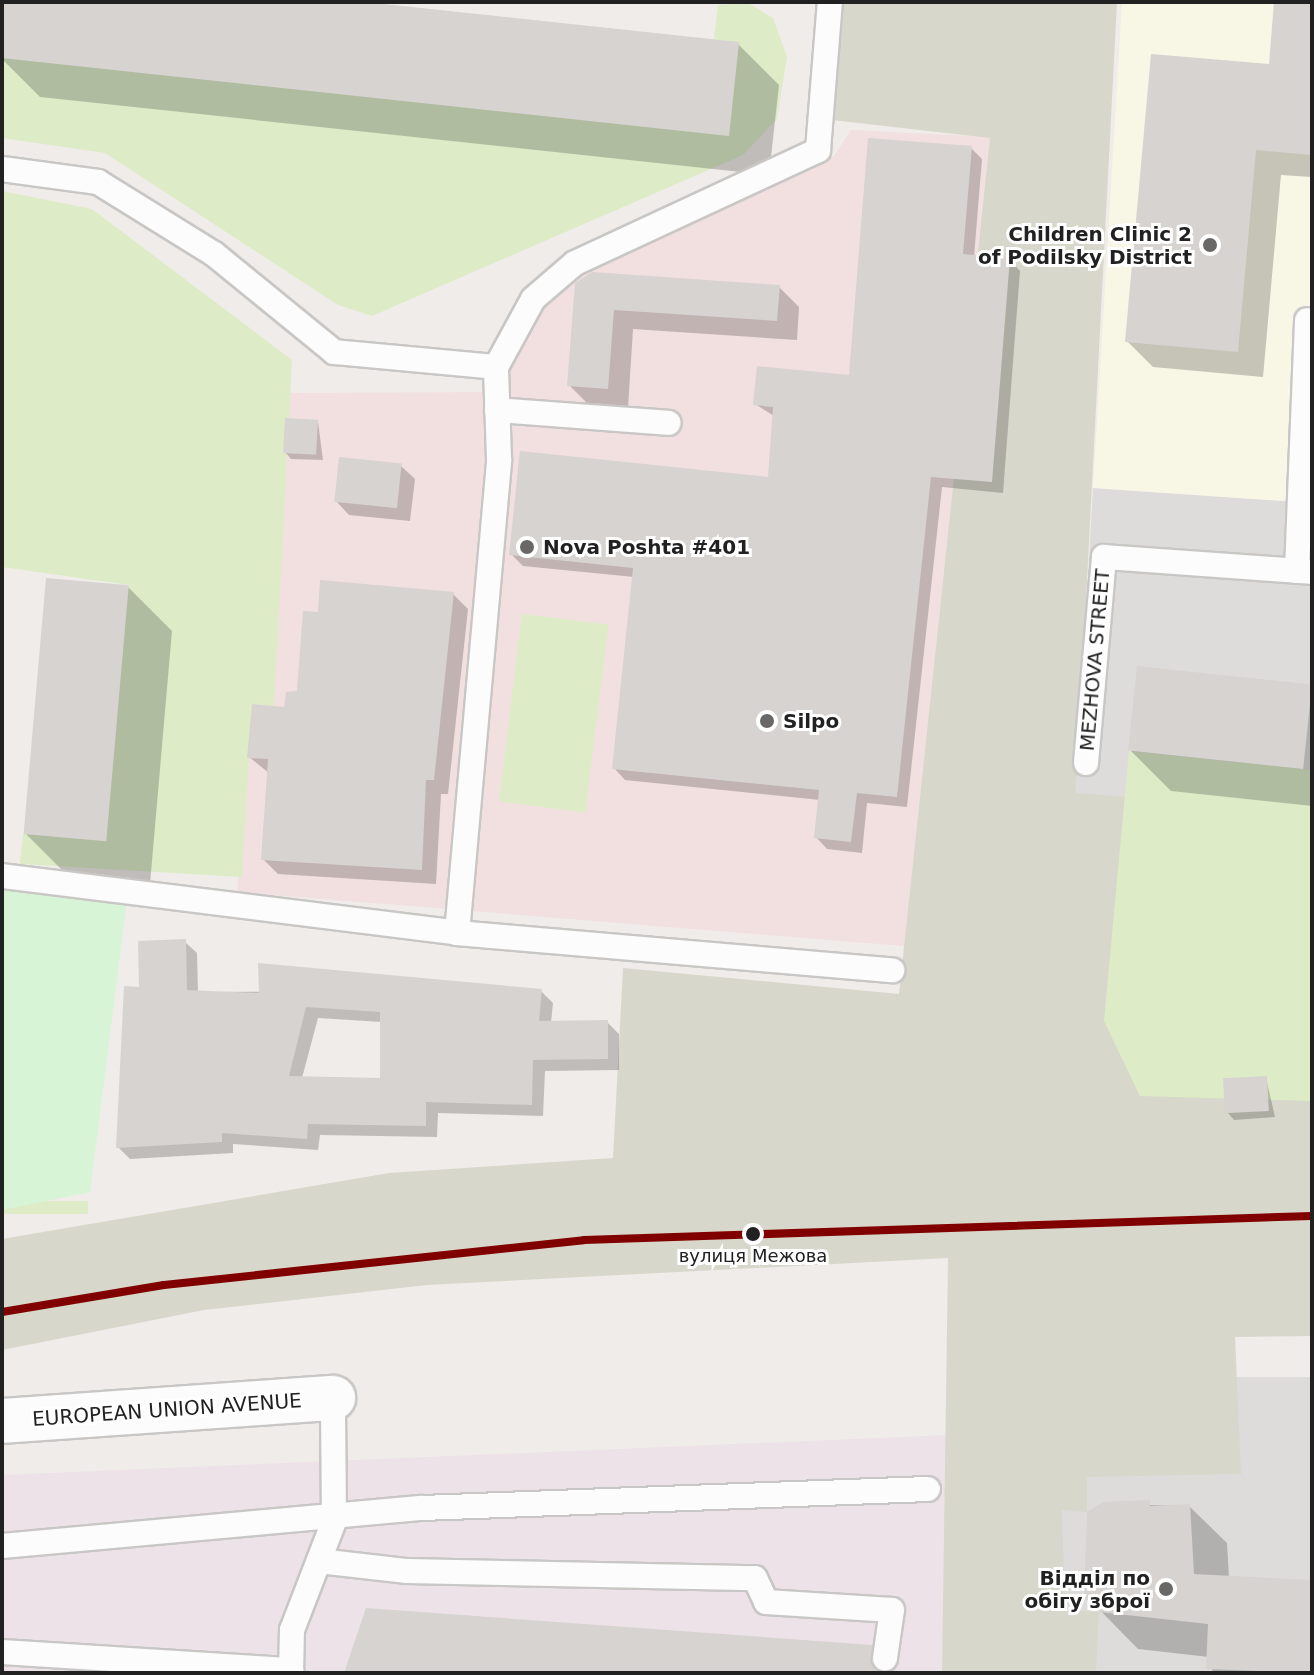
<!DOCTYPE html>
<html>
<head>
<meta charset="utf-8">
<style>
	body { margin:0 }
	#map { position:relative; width:1314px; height:1675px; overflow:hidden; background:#efece9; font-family:"DejaVu Sans",sans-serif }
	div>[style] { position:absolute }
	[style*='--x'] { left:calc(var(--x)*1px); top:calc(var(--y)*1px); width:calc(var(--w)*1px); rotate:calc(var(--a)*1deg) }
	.residential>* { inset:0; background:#dedcdb; transform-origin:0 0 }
	.commercial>* { inset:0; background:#f1e0df }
	.industrial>* { inset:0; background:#ede2e8 }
	.education>* { inset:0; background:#f8f6e5 }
	.construction>* { inset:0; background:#d8d7cb }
	.grass>* { inset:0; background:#ddecc7; transform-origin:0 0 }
	.park>* { inset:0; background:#d7f4d6 }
	.shadow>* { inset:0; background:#0003 }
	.building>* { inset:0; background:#d6d3d0; transform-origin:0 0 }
	.roads { filter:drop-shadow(2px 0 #c8c7c5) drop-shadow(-2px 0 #c8c7c5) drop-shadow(0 2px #c8c7c5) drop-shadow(0 -2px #c8c7c5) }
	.service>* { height:24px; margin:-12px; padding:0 12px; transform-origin:12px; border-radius:12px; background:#fdfcfc }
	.minor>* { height:44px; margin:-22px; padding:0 22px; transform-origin:22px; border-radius:22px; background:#fdfcfc }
	.bus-1>* { height:8px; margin:-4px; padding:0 4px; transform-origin:4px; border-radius:4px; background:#800000 }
	.dots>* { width:22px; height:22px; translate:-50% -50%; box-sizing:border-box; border:4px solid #fff; border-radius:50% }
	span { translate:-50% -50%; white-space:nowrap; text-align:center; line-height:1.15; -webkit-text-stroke:6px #fff; paint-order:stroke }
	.bus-label { font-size:18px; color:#212121 }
	.poi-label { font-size:20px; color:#212121; font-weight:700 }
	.right { translate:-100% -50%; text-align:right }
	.left { translate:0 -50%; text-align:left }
	.street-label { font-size:20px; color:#212121 }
	.frame { position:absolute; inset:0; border:4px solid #212121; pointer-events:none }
</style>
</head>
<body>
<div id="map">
	<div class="residential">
		<i style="clip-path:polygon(1093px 488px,1312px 503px,1312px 1130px,1076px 793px)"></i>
		<i style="left:1037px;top:1377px;width:275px;height:296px"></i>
	</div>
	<div class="commercial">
		<i style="clip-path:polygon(851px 130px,990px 137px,904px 946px,237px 892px,278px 393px,506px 392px,515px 348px,573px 266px,834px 156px)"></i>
	</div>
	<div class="industrial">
		<i style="clip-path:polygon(974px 1434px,961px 1673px,2px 1673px,2px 1475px)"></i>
	</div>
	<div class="education">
		<i style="clip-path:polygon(1122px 2px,1312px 2px,1312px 503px,1093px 488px)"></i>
	</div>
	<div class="construction">
		<i style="clip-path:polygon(841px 2px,1117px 2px,1076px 793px,1312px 812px,1312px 1336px,1235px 1337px,1241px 1474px,1087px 1477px,1087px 1512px,1062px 1510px,1065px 1610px,1099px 1612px,1096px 1673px,942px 1673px,948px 1258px,427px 1285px,204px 1310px,2px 1350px,2px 1239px,389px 1173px,613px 1158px,623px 968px,899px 994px,990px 138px,832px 120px)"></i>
	</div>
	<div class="grass">
		<i style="clip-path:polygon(748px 3px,773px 18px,787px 57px,777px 119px,743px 155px,372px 316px,338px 305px,105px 153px,2px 138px,2px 58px,729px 135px,739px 43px,714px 39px,718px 5px)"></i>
		<i style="clip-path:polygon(2px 191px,92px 209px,292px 360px,274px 706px,252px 704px,242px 877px,20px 864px,23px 834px,106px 841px,129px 585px,2px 567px)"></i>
		<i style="left:522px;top:614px;width:87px;height:189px;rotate:7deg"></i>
		<i style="clip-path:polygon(1129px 751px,1312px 770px,1312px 1101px,1140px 1096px,1104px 1021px)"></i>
		<i style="left:88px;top:1201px;width:13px;height:88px;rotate:90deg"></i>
	</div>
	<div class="park">
		<i style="clip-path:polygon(2px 881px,128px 892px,90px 1192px,2px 1210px)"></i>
	</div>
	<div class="shadow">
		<i style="clip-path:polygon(5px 2px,346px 2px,738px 44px,779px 85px,769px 175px,40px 97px,2px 59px)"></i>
		<i style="clip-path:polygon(1276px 2px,1312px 2px,1312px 177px,1281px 175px,1263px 377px,1153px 367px,1127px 341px,1271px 66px)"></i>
		<i style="clip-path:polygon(971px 148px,982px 159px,974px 257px,1009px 259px,1020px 271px,1003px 493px,942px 487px,907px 807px,867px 803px,862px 853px,827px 849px,816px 837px,820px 800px,625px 780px,614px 768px,634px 577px,523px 566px,511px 554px,769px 480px,774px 416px,755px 404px,851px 378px)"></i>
		<i style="clip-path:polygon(584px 278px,779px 287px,799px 307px,797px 340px,633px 329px,628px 408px,589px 405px,569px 385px)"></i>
		<i style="clip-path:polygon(318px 422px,323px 460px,291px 459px,285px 452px)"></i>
		<i style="clip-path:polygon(401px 466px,415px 479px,410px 521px,349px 515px,336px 501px)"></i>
		<i style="clip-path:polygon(128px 587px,172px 631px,150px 884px,69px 877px,25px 833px)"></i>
		<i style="clip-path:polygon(453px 594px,468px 609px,448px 794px,441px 794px,436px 884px,278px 874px,263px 859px,269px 773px,249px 757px,298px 693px,320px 614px)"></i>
		<i style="clip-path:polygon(1312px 686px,1312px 806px,1171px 791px,1131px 751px)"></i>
		<i style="clip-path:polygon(evenodd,185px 942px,197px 953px,198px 992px,541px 991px,553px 1003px,551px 1023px,607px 1022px,619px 1034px,619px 1070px,545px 1071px,543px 1116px,438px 1113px,437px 1137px,320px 1135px,318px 1150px,233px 1144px,233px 1153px,130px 1159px,118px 1147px,141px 989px,185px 942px,318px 1018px,382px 1022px,381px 1080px,302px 1078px,318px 1018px)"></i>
		<i style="clip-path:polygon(1266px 1078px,1275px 1117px,1234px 1120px,1228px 1113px)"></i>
		<i style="clip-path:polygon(1103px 1504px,1189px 1506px,1227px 1543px,1229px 1578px,1312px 1582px,1312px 1673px,1213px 1673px,1209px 1657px,1138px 1649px,1086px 1596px)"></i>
	</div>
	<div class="building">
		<i style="clip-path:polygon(2px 2px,365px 2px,739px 42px,729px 136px,2px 58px)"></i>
		<i style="clip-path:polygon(1274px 2px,1312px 2px,1312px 155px,1256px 150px,1238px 352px,1125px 342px,1151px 54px,1269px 64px)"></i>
		<i style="clip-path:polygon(868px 138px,972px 146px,963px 254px,1010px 258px,992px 482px,931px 477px,897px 797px,857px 793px,851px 842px,814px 838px,819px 790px,612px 769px,633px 568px,509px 555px,520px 451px,768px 477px,773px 407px,753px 405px,757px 366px,849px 375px)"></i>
		<i style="clip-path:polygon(592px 272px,780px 285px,777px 321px,614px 310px,608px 389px,567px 386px,575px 283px)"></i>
		<i style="left:285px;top:418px;width:33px;height:35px;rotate:3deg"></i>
		<i style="left:339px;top:457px;width:63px;height:45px;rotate:6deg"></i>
		<i style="left:46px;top:578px;width:83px;height:257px;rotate:5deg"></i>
		<i style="clip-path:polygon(320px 580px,454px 592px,434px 780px,426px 780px,422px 870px,261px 860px,268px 759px,247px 758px,252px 704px,284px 707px,286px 692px,297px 691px,303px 611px,318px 612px)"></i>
		<i style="left:1137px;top:666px;width:176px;height:85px;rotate:6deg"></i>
		<i style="clip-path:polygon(evenodd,186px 939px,187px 990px,259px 993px,258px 963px,542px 989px,539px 1021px,608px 1020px,608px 1059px,533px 1060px,532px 1105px,426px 1102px,426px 1126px,308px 1124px,307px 1139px,222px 1133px,222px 1142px,116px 1148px,124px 986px,139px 987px,138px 941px,186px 939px,306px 1007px,380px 1012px,380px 1078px,289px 1076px,306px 1007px)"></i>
		<i style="left:1267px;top:1076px;width:35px;height:44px;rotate:87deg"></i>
		<i style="clip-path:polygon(1150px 1500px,1150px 1506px,1190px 1504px,1194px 1574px,1312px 1580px,1312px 1673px,1206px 1669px,1208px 1624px,1099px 1612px,1084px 1597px,1087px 1512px,1103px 1502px)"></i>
		<i style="clip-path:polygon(366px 1608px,872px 1645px,876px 1673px,344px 1673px)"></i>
	</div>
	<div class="roads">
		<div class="service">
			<i style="--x:2;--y:169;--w:97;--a:7.7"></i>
			<i style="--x:98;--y:182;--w:137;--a:31.8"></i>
			<i style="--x:214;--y:254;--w:155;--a:39.2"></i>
			<i style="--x:334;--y:352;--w:163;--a:5.3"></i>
			<i style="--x:497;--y:410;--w:172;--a:4.3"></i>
			<i style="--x:1297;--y:571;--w:251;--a:-87.7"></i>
			<i style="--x:1086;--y:763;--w:207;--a:-85"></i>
			<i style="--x:1104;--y:557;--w:209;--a:4.1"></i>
			<i style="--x:2;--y:876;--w:459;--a:7.1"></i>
			<i style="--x:457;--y:933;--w:437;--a:4.9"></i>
			<i style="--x:457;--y:933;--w:476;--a:-84.9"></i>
			<i style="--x:499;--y:459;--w:92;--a:-91.9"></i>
			<i style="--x:496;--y:367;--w:77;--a:-61.4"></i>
			<i style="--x:533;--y:299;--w:55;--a:-40.6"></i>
			<i style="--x:575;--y:263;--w:268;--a:-24.9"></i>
			<i style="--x:818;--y:150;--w:148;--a:-85.4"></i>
			<i style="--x:2;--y:1546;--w:422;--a:-5.2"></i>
			<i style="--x:422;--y:1508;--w:506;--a:-2.15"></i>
			<i style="--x:319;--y:1561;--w:89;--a:6.5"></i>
			<i style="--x:407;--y:1571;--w:348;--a:1.2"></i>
			<i style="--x:755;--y:1578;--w:26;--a:65"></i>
			<i style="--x:766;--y:1602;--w:126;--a:3.6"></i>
			<i style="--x:892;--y:1610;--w:49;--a:98.3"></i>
			<i style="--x:2;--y:1652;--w:290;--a:3.6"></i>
			<i style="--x:291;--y:1673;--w:43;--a:-88.7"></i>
			<i style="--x:292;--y:1630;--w:117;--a:-68.9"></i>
			<i style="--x:334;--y:1521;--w:123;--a:-90.5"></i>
		</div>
		<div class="minor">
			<i style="--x:2;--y:1421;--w:332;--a:-4"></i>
		</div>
	</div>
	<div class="bus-1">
		<i style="--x:2;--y:1312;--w:164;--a:-9.5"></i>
		<i style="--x:164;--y:1285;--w:422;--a:-6.1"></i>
		<i style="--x:584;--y:1240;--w:728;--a:-1.89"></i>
	</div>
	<div class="dots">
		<i style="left:1210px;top:245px;background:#696867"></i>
		<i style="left:527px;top:547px;background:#696867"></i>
		<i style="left:767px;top:721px;background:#696867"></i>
		<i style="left:753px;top:1234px;background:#212121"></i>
		<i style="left:1166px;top:1589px;background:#696867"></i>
	</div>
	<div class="bus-label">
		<span style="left:753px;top:1256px">вулиця Межова</span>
	</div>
	<div class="poi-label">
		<span class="right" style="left:1192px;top:246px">Children Clinic 2<br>of Podilsky District</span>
		<span class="left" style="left:543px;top:547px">Nova Poshta #401</span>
		<span class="left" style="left:783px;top:721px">Silpo</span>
		<span class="right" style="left:1150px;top:1590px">Відділ по<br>обігу зброї</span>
	</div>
	<div class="street-label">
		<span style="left:1095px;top:660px;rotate:-85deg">MEZHOVA STREET</span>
		<span style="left:167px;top:1410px;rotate:-4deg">EUROPEAN UNION AVENUE</span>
	</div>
	<div class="frame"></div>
</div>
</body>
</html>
